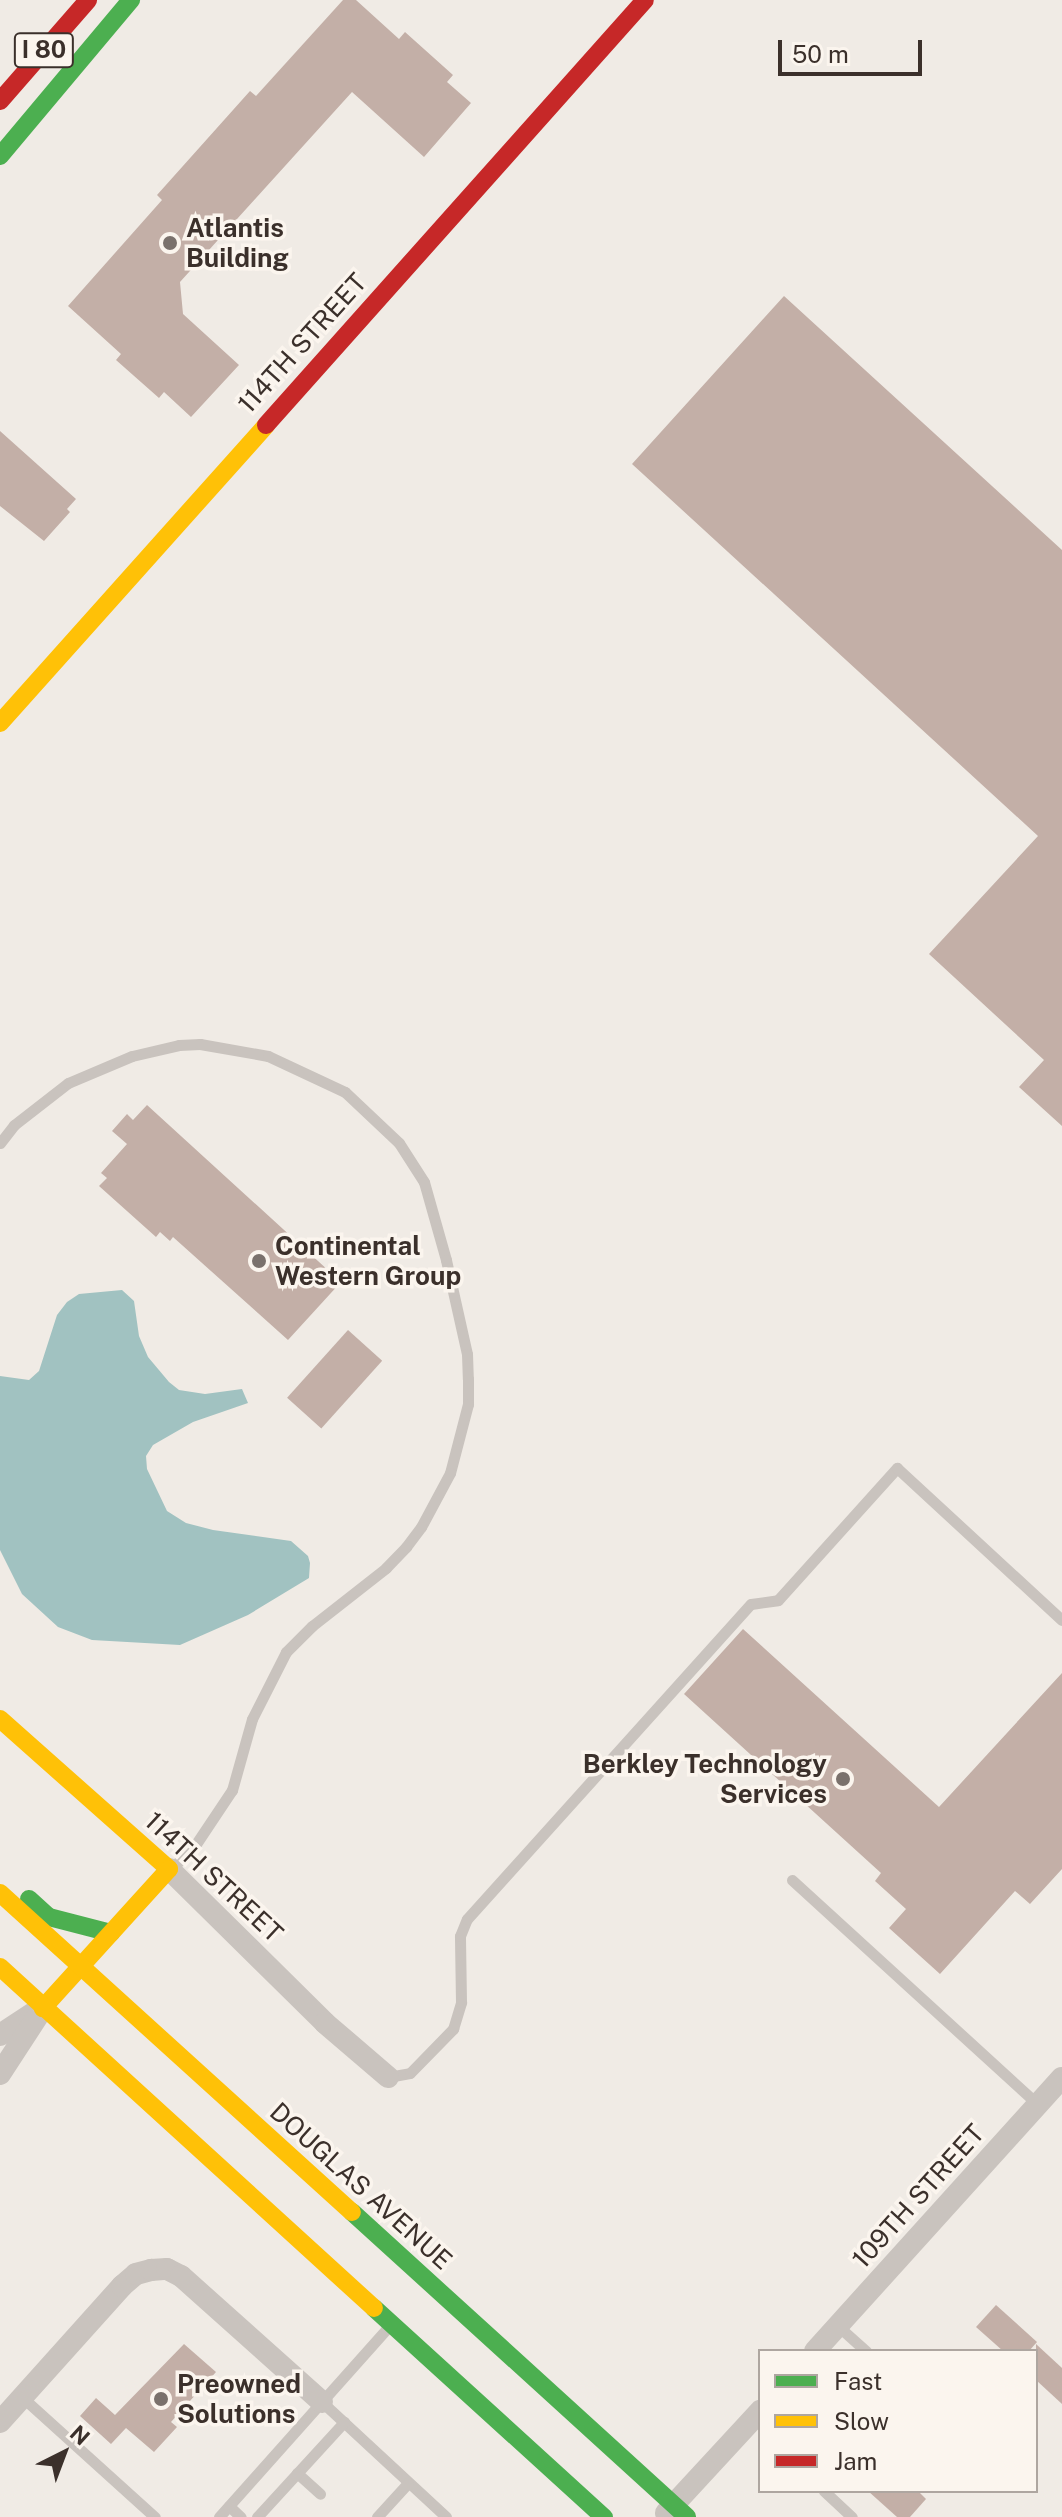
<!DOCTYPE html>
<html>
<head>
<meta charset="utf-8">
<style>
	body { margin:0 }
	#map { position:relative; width:1062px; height:2517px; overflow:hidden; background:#f0ebe5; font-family:"Public Sans",sans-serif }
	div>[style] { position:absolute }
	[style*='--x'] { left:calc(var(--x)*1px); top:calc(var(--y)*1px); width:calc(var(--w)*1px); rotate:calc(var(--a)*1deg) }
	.water>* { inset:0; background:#a1c2c1 }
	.building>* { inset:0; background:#c3afa7; transform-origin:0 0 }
	.lane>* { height:11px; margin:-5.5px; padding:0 5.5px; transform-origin:5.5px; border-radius:5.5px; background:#c9c3be }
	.street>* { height:22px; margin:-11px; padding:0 11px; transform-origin:11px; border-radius:11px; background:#c9c3be }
	.fast>* { height:18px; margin:-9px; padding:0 9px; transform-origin:9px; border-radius:9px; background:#4caf50 }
	.slow>* { height:18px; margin:-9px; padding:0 9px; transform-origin:9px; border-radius:9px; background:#ffc107 }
	.jam>* { height:18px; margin:-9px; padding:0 9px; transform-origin:9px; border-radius:9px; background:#c62828 }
	.dots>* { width:22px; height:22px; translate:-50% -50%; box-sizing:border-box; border:4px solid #fbf5ee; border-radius:50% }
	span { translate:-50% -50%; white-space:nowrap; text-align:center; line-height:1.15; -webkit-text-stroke:7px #fbf5ee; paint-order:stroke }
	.shield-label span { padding:2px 6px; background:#fbf5ee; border:2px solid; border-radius:6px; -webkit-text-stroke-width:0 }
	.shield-label { font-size:24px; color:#3b302b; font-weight:700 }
	.poi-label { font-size:26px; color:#3b302b; font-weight:700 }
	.left { translate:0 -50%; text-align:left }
	.right { translate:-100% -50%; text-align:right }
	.street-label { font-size:26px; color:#3b302b }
	.legend { position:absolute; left:758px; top:2349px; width:280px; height:144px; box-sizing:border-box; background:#fbf5ee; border:2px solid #aea6a0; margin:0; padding:10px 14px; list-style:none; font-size:24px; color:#3b302b }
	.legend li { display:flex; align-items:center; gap:16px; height:40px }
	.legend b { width:40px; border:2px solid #aea6a0 }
	.north { position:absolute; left:24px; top:2413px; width:80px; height:80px; -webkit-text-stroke:6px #fbf5ee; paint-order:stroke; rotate:42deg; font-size:22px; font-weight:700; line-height:32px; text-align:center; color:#3b302b }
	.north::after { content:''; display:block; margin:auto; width:28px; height:36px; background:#3b302b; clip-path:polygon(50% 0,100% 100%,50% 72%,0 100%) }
	.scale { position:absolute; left:778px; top:40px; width:144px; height:36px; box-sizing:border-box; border:4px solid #3b302b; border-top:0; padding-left:10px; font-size:24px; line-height:28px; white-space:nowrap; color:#3b302b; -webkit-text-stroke:6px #fbf5ee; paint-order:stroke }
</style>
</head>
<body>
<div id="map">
	<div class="water">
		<i style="clip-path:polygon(122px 1290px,134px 1301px,139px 1336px,148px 1357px,169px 1382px,179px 1390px,205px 1394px,242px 1389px,248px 1403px,193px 1422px,153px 1445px,146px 1456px,147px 1469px,167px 1511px,186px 1523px,213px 1530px,291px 1541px,308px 1556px,310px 1563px,309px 1578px,248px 1615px,180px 1645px,92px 1640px,58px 1627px,22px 1594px,0 1550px,0 1376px,29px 1380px,39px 1371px,57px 1315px,67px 1302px,79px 1294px)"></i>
	</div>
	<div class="building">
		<i style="clip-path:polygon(343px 0,356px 0,399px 39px,405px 32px,453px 75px,447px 82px,471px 103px,424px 157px,352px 92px,180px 282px,183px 314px,239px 365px,191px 417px,164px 392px,159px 398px,116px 360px,121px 354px,68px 306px,162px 200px,157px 195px,250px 91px,256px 96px)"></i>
		<i style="clip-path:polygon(784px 296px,1062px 550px,1062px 1126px,1019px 1087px,1044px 1060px,929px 954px,1038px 836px,632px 464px)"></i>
		<i style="clip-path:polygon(0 431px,76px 499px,67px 509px,70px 512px,44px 541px,0 506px)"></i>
		<i style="clip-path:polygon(147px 1105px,341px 1282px,288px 1340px,173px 1237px,170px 1241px,160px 1232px,156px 1237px,99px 1186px,107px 1178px,101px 1173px,127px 1144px,112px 1131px,127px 1114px,133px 1120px)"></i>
		<i style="left:348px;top:1330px;width:46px;height:91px;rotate:42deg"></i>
		<i style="clip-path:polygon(743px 1629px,939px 1807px,1062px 1673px,1062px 1869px,1030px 1904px,1015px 1891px,940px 1974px,889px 1928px,906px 1909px,875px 1881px,881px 1873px,684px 1694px)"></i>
		<i style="clip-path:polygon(996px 2305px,1037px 2342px,1029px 2351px,1003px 2351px,976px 2327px)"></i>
		<i style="clip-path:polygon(184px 2344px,216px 2372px,171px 2422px,177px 2427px,154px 2452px,126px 2428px,111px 2444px,80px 2416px,96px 2398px,115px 2415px)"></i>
		<i style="clip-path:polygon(1036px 2344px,1062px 2368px,1062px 2404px,1036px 2380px)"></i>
		<i style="clip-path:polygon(868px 2491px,918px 2491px,926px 2499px,910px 2517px,897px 2517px)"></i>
	</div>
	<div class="lane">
		<i style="--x:0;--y:1143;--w:23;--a:-52"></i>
		<i style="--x:14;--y:1125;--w:68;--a:-37.9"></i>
		<i style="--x:68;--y:1083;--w:69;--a:-22.9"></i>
		<i style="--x:132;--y:1056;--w:48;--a:-13.2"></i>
		<i style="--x:179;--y:1045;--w:21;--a:-3"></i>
		<i style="--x:200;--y:1044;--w:69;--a:10"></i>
		<i style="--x:268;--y:1056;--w:85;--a:25.1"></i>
		<i style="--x:345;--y:1092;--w:74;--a:43.4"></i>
		<i style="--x:399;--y:1143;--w:46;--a:57.3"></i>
		<i style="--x:424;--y:1182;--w:81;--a:74.2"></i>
		<i style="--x:446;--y:1260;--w:96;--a:77.4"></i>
		<i style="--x:467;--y:1354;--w:25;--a:88"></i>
		<i style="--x:468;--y:1379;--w:25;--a:90"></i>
		<i style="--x:468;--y:1404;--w:71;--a:104.6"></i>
		<i style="--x:450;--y:1473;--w:61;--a:118.2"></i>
		<i style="--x:421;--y:1527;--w:25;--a:127"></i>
		<i style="--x:406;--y:1547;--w:29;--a:134"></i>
		<i style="--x:386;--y:1568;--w:94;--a:141.9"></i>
		<i style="--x:312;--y:1626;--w:37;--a:135"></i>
		<i style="--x:286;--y:1652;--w:75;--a:116.9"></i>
		<i style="--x:252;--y:1719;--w:74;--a:105.7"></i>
		<i style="--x:232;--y:1790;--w:72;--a:123.7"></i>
		<i style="--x:192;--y:1850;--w:28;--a:139"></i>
		<i style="--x:792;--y:1880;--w:333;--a:42.4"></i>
		<i style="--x:388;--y:2077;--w:22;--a:-10"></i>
		<i style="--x:410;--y:2073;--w:62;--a:-45.7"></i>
		<i style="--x:453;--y:2029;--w:28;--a:-73"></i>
		<i style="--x:461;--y:2002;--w:66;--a:-90.9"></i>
		<i style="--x:460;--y:1936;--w:18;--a:-68"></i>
		<i style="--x:467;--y:1919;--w:424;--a:-48"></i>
		<i style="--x:751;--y:1604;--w:27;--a:-8"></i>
		<i style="--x:778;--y:1600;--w:178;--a:-48"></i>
		<i style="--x:897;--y:1468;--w:224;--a:42.7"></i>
		<i style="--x:838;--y:2326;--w:38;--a:42"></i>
		<i style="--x:22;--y:2397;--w:179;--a:42.1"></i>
		<i style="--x:322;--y:2402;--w:169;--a:42.8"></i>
		<i style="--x:297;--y:2473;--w:31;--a:42"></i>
		<i style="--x:824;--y:2491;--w:38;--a:43"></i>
		<i style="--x:229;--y:2506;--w:16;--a:43"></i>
		<i style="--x:219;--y:2517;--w:256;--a:-48.3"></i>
		<i style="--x:257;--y:2517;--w:129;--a:-47.5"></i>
		<i style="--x:377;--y:2517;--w:46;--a:-47.6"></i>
	</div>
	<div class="street">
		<i style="--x:169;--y:1869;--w:219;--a:44.6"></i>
		<i style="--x:325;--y:2023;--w:83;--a:40.6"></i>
		<i style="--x:0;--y:2035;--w:45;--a:-33.3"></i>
		<i style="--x:0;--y:2074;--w:79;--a:-56.9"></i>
		<i style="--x:815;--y:2351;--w:368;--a:-47.9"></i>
		<i style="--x:0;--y:2422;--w:183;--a:-48.1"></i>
		<i style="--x:122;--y:2286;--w:18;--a:-41"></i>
		<i style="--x:136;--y:2274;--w:16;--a:-15"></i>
		<i style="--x:151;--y:2270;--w:16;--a:-4"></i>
		<i style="--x:167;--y:2269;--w:16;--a:27"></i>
		<i style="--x:181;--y:2276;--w:189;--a:41.8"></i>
		<i style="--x:666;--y:2513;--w:139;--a:-47.3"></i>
	</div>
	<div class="fast">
		<i style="--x:0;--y:156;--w:204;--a:-50"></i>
		<i style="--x:29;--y:1899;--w:27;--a:42"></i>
		<i style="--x:49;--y:1917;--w:64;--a:14.5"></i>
		<i style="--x:352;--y:2212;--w:453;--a:42.3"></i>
		<i style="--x:374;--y:2308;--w:311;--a:42.3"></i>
	</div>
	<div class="slow">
		<i style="--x:0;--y:723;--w:399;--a:-48.2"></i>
		<i style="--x:0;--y:1719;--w:226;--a:41.6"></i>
		<i style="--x:169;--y:1869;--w:188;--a:132.2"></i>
		<i style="--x:0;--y:1893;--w:475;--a:42.2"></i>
		<i style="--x:0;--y:1967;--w:506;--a:42.36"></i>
	</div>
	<div class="jam">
		<i style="--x:0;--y:101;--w:134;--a:-48.9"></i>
		<i style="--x:266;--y:425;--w:569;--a:-48.27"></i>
	</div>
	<div class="dots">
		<i style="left:170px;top:243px;background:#7a716c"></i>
		<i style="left:259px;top:1261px;background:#7a716c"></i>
		<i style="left:843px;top:1779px;background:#7a716c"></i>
		<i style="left:161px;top:2399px;background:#7a716c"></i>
	</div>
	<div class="shield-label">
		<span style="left:44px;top:50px">I 80</span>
	</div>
	<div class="poi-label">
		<span class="left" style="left:186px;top:243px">Atlantis<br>Building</span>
		<span class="left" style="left:275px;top:1261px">Continental<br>Western Group</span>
		<span class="right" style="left:827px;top:1779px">Berkley Technology<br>Services</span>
		<span class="left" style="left:177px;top:2399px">Preowned<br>Solutions</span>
	</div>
	<div class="street-label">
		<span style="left:302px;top:343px;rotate:-48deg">114TH STREET</span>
		<span style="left:214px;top:1877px;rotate:43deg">114TH STREET</span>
		<span style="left:361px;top:2186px;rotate:42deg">DOUGLAS AVENUE</span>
		<span style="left:918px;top:2196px;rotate:-48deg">109TH STREET</span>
	</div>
	<ul class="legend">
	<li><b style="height:10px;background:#4caf50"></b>Fast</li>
	<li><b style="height:10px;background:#ffc107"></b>Slow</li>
	<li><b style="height:10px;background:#c62828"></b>Jam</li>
	</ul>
	<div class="north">N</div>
	<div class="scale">50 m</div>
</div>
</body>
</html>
